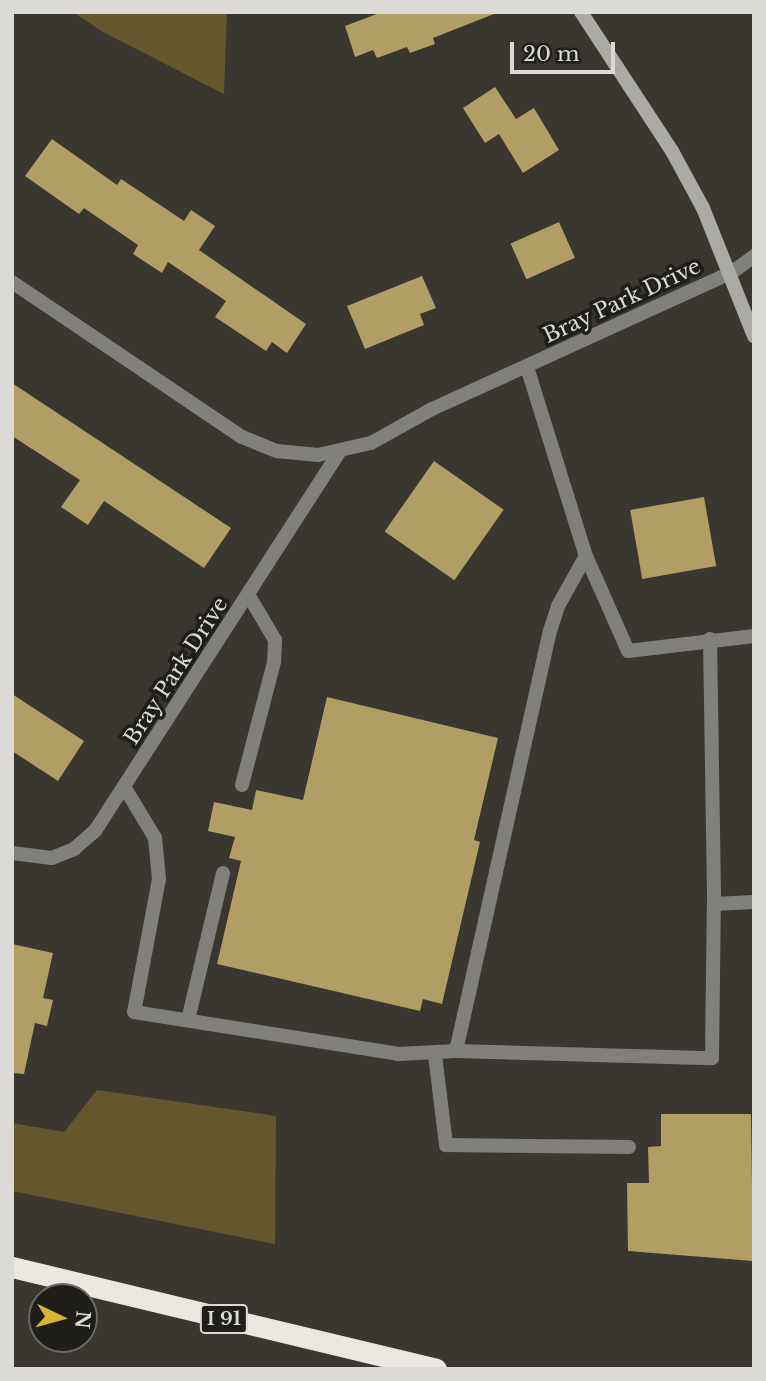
<!DOCTYPE html>
<html>
<head>
<meta charset="utf-8">
<style>
	body { margin:0 }
	#map { position:relative; width:766px; height:1381px; overflow:hidden; background:#393730; font-family:"Libre Baskerville",serif }
	div>[style] { position:absolute }
	[style*='--x'] { left:calc(var(--x)*1px); top:calc(var(--y)*1px); width:calc(var(--w)*1px); rotate:calc(var(--a)*1deg) }
	.green>* { inset:0; background:#64572e }
	.building>* { inset:0; background:#b09e64; transform-origin:0 0 }
	.lane>* { height:14px; margin:-7px; padding:0 7px; transform-origin:7px; border-radius:7px; background:#81807d }
	.street>* { height:14px; margin:-7px; padding:0 7px; transform-origin:7px; border-radius:7px; background:#81807d }
	.secondary>* { height:14px; margin:-7px; padding:0 7px; transform-origin:7px; border-radius:7px; background:#abaaa5 }
	.highway>* { height:21px; margin:-10.5px; padding:0 10.5px; transform-origin:10.5px; border-radius:10.5px; background:#e9e7df }
	span { translate:-50% -50%; white-space:nowrap; text-align:center; line-height:1.15; -webkit-text-stroke:7px #1f1e1b; paint-order:stroke }
	.shield-label span { padding:2px 5px; background:#1f1e1b; border:2px solid; border-radius:5px; -webkit-text-stroke-width:0 }
	.shield-label { font-size:19px; color:#dbdad6; font-weight:700 }
	.street-label { font-size:21px; color:#dbdad6 }
	.frame { position:absolute; inset:0; border:14px solid #dbdad6; pointer-events:none }
	.north { position:absolute; left:28px; top:1283px; width:70px; height:70px; box-sizing:border-box; background:#1f1e1b; border:2px solid #6a6966; border-radius:50%; rotate:95deg; font-size:19px; font-weight:700; line-height:28px; text-align:center; color:#dbdad6 }
	.north::after { content:''; display:block; margin:auto; width:24px; height:32px; background:#d7b434; clip-path:polygon(50% 0,100% 100%,50% 72%,0 100%) }
	.scale { position:absolute; left:510px; top:42px; width:105px; height:32px; box-sizing:border-box; border:4px solid #dbdad6; border-top:0; padding-left:9px; font-size:21px; line-height:24px; white-space:nowrap; color:#dbdad6; -webkit-text-stroke:5px #1f1e1b; paint-order:stroke }
</style>
</head>
<body>
<div id="map">
	<div class="green">
		<i style="clip-path:polygon(73px 12px,227px 12px,224px 94px,103px 32px)"></i>
		<i style="clip-path:polygon(97px 1090px,276px 1116px,275px 1244px,12px 1191px,12px 1123px,64px 1132px)"></i>
	</div>
	<div class="building">
		<i style="clip-path:polygon(382px 12px,494px 12px,494px 14px,433px 38px,435px 44px,410px 53px,407px 47px,377px 58px,373px 50px,355px 57px,345px 26px)"></i>
		<i style="clip-path:polygon(495px 87px,516px 119px,534px 108px,559px 150px,523px 173px,499px 134px,485px 143px,463px 108px)"></i>
		<i style="clip-path:polygon(52px 139px,117px 185px,121px 179px,184px 221px,191px 210px,215px 226px,199px 250px,306px 324px,287px 353px,272px 342px,266px 351px,215px 317px,226px 301px,168px 262px,162px 273px,133px 254px,138px 245px,84px 208px,79px 214px,25px 176px)"></i>
		<i style="left:559px;top:222px;width:39px;height:53px;rotate:66deg"></i>
		<i style="clip-path:polygon(422px 276px,436px 308px,420px 314px,424px 325px,365px 349px,347px 306px)"></i>
		<i style="clip-path:polygon(12px 383px,231px 528px,204px 568px,104px 501px,88px 525px,61px 507px,80px 480px,12px 436px)"></i>
		<i style="left:434px;top:461px;width:85px;height:86px;rotate:35deg"></i>
		<i style="left:704px;top:497px;width:70px;height:75px;rotate:80deg"></i>
		<i style="clip-path:polygon(12px 694px,84px 741px,58px 781px,12px 751px)"></i>
		<i style="clip-path:polygon(327px 697px,498px 738px,474px 840px,480px 842px,442px 1004px,423px 999px,420px 1011px,217px 964px,241px 861px,229px 858px,235px 837px,208px 831px,214px 802px,252px 810px,256px 790px,303px 800px)"></i>
		<i style="clip-path:polygon(12px 944px,53px 953px,43px 998px,53px 1000px,47px 1026px,35px 1023px,24px 1074px,12px 1073px)"></i>
		<i style="clip-path:polygon(661px 1114px,751px 1114px,753px 1261px,628px 1251px,627px 1183px,649px 1183px,648px 1147px,661px 1146px)"></i>
	</div>
	<div class="lane">
		<i style="--x:527;--y:367;--w:198;--a:72.7"></i>
		<i style="--x:586;--y:556;--w:104;--a:66.1"></i>
		<i style="--x:628;--y:651;--w:127;--a:-6.8"></i>
		<i style="--x:710;--y:639;--w:265;--a:89.1"></i>
		<i style="--x:242;--y:785;--w:127;--a:-75.4"></i>
		<i style="--x:274;--y:662;--w:22;--a:-87"></i>
		<i style="--x:275;--y:640;--w:51;--a:-120.6"></i>
		<i style="--x:125;--y:788;--w:58;--a:59"></i>
		<i style="--x:155;--y:838;--w:41;--a:84.4"></i>
		<i style="--x:159;--y:879;--w:135;--a:100.6"></i>
		<i style="--x:134;--y:1012;--w:267;--a:9"></i>
		<i style="--x:398;--y:1054;--w:58;--a:-3"></i>
		<i style="--x:456;--y:1051;--w:256;--a:1.6"></i>
		<i style="--x:712;--y:1058;--w:154;--a:-89.3"></i>
		<i style="--x:714;--y:904;--w:40;--a:-2.9"></i>
		<i style="--x:188;--y:1020;--w:151;--a:-76.6"></i>
		<i style="--x:456;--y:1051;--w:430;--a:-77.4"></i>
		<i style="--x:550;--y:631;--w:26;--a:-72"></i>
		<i style="--x:558;--y:606;--w:57;--a:-60.8"></i>
		<i style="--x:435;--y:1055;--w:91;--a:83"></i>
		<i style="--x:446;--y:1145;--w:183;--a:0.6"></i>
	</div>
	<div class="street">
		<i style="--x:12;--y:282;--w:277;--a:34"></i>
		<i style="--x:242;--y:437;--w:38;--a:22"></i>
		<i style="--x:277;--y:451;--w:41;--a:5.6"></i>
		<i style="--x:318;--y:455;--w:54;--a:-12.8"></i>
		<i style="--x:371;--y:443;--w:70;--a:-29.1"></i>
		<i style="--x:432;--y:409;--w:328;--a:-24.5"></i>
		<i style="--x:731;--y:273;--w:29;--a:-36"></i>
		<i style="--x:12;--y:853;--w:40;--a:7.1"></i>
		<i style="--x:52;--y:858;--w:24;--a:-22"></i>
		<i style="--x:74;--y:849;--w:28;--a:-41"></i>
		<i style="--x:95;--y:831;--w:450;--a:-57.2"></i>
	</div>
	<div class="secondary">
		<i style="--x:581;--y:12;--w:166;--a:56.8"></i>
		<i style="--x:672;--y:151;--w:65;--a:61.5"></i>
		<i style="--x:703;--y:208;--w:138;--a:68.3"></i>
	</div>
	<div class="highway">
		<i style="--x:12;--y:1267;--w:436;--a:13.5"></i>
	</div>
	<div class="shield-label">
		<span style="left:224px;top:1319px">I 91</span>
	</div>
	<div class="street-label">
		<span style="left:622px;top:301px;rotate:-25deg">Bray Park Drive</span>
		<span style="left:176px;top:671px;rotate:-57deg">Bray Park Drive</span>
	</div>
	<div class="frame"></div>
	<div class="north">N</div>
	<div class="scale">20 m</div>
</div>
</body>
</html>
